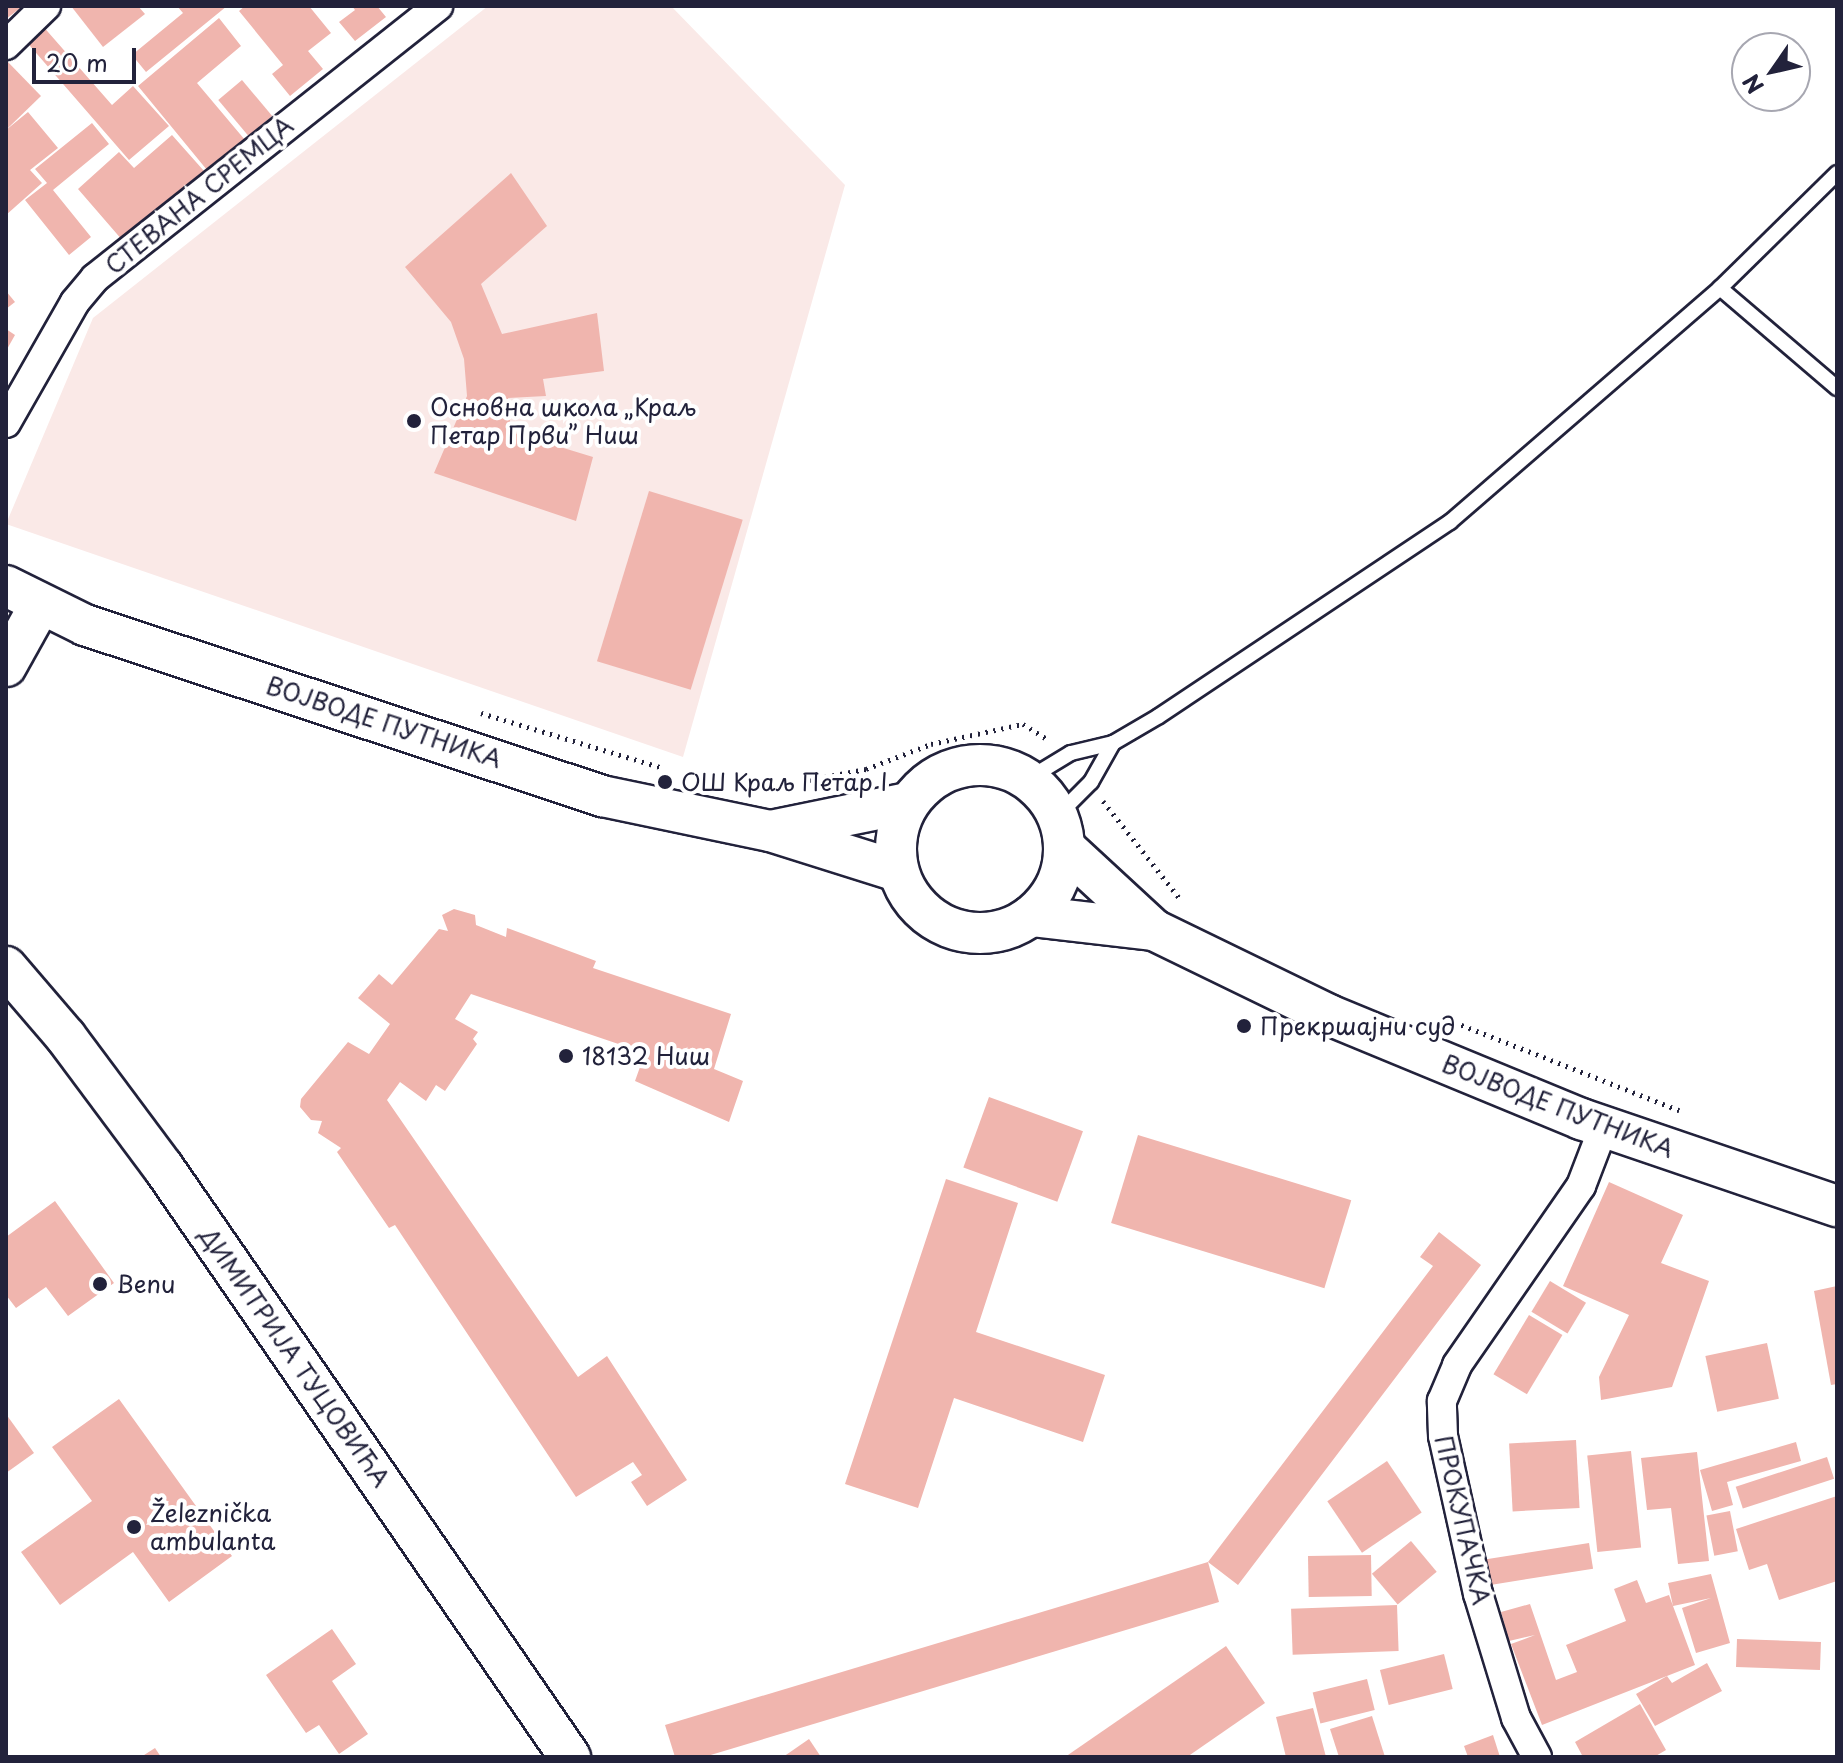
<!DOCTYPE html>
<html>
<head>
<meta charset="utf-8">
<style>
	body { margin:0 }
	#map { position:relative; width:1843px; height:1763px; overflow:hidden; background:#fff; font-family:"Playpen Sans",sans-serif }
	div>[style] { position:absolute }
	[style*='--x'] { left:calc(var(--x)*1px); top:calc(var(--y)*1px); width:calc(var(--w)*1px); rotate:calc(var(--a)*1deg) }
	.built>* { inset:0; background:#fae9e7 }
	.building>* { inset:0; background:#f0b5ae; transform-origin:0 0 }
	.path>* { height:5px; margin-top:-2.5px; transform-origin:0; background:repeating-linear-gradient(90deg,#22223b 0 2px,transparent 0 8px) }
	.roads { filter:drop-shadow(2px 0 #22223b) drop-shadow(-2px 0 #22223b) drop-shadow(0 2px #22223b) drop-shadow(0 -2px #22223b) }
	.lane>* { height:14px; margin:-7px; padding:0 7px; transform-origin:7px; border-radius:7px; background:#fff }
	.street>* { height:28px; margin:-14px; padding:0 14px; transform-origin:14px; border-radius:14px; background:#fff }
	.secondary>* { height:40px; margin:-20px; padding:0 20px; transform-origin:20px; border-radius:20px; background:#fff }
	.secondary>.ring { margin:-20px; padding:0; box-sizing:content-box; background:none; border:40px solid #fff; border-radius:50% }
	.dots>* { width:22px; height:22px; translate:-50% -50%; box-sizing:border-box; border:4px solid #fff; border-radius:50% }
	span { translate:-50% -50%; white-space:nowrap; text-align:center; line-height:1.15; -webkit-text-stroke:8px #fff; paint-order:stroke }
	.street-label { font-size:24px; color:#22223b }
	.poi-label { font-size:24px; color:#22223b }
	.left { translate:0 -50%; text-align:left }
	.frame { position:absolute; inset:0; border:8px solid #22223b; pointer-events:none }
	.north { position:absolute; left:1731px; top:32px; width:80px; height:80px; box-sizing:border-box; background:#fff; border:2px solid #a7a7b1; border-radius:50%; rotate:236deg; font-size:22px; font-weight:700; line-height:32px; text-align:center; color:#22223b }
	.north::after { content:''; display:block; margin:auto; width:28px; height:36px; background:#22223b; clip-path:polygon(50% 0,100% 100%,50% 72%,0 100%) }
	.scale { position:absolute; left:32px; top:48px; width:104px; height:36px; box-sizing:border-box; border:4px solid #22223b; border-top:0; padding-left:10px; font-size:24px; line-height:28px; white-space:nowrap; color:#22223b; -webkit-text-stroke:6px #fff; paint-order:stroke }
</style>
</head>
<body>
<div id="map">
	<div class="built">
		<i style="clip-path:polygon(488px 6px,671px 6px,845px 185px,683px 757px,6px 524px,93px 318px)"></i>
	</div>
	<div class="building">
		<i style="clip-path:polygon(6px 6px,23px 6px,6px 19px)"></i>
		<i style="clip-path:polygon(71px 6px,138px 6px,145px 14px,103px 47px)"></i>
		<i style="clip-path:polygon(177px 6px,227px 6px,146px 72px,132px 55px,183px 13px)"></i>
		<i style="clip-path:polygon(245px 6px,309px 6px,331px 33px,308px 51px,323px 69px,290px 96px,272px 74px,283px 65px,239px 11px)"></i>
		<i style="clip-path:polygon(352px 6px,377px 6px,386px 17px,355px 41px,339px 22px,355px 10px)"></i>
		<i style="clip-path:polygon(219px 18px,241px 46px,197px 83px,245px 140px,207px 170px,138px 86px)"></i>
		<i style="clip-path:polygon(41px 24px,112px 105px,133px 86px,169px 126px,129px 160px,24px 39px)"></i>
		<i style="clip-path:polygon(6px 60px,41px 96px,6px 130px)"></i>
		<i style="left:242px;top:80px;width:47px;height:31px;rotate:50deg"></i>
		<i style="clip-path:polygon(28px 112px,58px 148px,30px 170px,42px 183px,6px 215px,6px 130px)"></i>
		<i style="clip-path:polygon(92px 123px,109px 144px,53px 190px,91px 237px,69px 255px,25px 200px,47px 183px,35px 169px)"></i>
		<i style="clip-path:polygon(172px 135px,204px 171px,123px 241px,78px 189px,119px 152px,134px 168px)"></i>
		<i style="clip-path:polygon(511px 173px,547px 226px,481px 284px,502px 334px,597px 313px,604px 371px,543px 379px,546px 396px,508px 398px,511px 432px,593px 457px,576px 521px,434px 473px,467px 396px,464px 359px,451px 322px,405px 267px)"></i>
		<i style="clip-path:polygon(6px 291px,15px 302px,6px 309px)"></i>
		<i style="clip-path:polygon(6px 329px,15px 335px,6px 351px)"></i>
		<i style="left:649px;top:491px;width:98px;height:178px;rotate:17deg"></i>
		<i style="clip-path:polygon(454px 909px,475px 915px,476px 925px,506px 937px,507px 928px,596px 961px,593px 968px,731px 1014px,714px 1069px,743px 1081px,729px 1122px,635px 1081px,645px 1053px,471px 994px,455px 1019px,478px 1032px,473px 1039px,477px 1044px,445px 1091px,436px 1085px,426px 1101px,400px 1082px,387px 1100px,578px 1377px,607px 1356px,687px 1480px,647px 1506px,631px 1482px,642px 1475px,633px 1462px,576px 1497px,395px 1225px,389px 1228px,337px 1152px,341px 1148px,318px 1133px,322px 1121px,311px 1120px,300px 1107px,301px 1099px,348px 1042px,369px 1054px,390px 1024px,358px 998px,379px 974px,392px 985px,439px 929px,448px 931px,442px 915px)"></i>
		<i style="left:989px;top:1097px;width:100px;height:75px;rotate:20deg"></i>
		<i style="left:1138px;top:1135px;width:223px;height:92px;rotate:17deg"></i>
		<i style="clip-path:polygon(946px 1179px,1018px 1203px,976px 1332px,1105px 1375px,1083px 1442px,954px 1398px,918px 1508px,845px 1484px)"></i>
		<i style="clip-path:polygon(1609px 1182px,1683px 1215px,1661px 1263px,1709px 1281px,1672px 1387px,1601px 1400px,1599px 1377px,1629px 1315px,1563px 1286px)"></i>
		<i style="clip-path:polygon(55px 1201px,114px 1283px,68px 1316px,46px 1287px,16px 1308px,6px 1295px,6px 1237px)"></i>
		<i style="clip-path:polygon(1439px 1232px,1481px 1265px,1238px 1585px,1208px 1562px,1433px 1266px,1420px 1257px)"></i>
		<i style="left:1550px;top:1281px;width:42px;height:36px;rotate:31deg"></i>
		<i style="clip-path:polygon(1837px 1286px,1837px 1384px,1831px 1385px,1814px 1291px)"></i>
		<i style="left:1529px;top:1315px;width:39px;height:69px;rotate:31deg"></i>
		<i style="left:1767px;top:1343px;width:57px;height:63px;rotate:78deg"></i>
		<i style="clip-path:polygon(119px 1399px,232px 1556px,169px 1602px,133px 1552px,60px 1605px,21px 1552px,92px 1501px,52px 1447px)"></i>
		<i style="clip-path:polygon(6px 1414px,34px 1453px,6px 1473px)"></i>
		<i style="left:1576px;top:1440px;width:68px;height:67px;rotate:87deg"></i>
		<i style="clip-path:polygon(1796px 1442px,1801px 1461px,1727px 1482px,1733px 1505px,1712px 1511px,1700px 1470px)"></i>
		<i style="left:1631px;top:1451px;width:97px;height:44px;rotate:84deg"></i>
		<i style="clip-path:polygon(1697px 1452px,1709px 1561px,1678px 1564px,1671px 1508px,1647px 1510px,1641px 1458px)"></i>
		<i style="left:1827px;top:1457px;width:23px;height:96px;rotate:72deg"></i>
		<i style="left:1387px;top:1461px;width:62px;height:72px;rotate:56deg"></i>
		<i style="clip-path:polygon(1837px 1496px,1837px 1581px,1779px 1600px,1767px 1564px,1749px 1570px,1736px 1529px)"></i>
		<i style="left:1730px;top:1511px;width:41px;height:24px;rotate:79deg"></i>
		<i style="left:1411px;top:1541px;width:40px;height:51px;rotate:50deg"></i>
		<i style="left:1589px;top:1543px;width:26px;height:104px;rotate:81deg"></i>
		<i style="left:1371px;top:1555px;width:41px;height:63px;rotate:89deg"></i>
		<i style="clip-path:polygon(1208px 1562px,1219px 1602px,704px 1757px,675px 1757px,665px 1725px)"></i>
		<i style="clip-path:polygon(1711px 1574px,1730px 1643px,1696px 1653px,1682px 1608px,1711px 1598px,1673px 1606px,1695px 1665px,1542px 1725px,1511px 1644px,1535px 1635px,1509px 1641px,1501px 1612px,1530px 1604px,1556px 1680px,1577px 1672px,1566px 1645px,1626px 1621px,1614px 1589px,1637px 1580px,1646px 1603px,1669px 1595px,1673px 1606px,1668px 1583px)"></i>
		<i style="left:1397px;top:1605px;width:46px;height:106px;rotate:88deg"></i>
		<i style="clip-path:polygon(332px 1629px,356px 1664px,332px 1681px,368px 1734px,339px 1754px,319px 1725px,306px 1733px,266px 1675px)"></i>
		<i style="left:1737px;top:1639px;width:84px;height:28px;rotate:2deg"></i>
		<i style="clip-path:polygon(1226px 1646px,1265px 1703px,1187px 1757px,1065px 1757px)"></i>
		<i style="left:1444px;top:1654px;width:36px;height:66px;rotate:76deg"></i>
		<i style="clip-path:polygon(1707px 1663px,1722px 1691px,1655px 1726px,1636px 1694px,1667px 1676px,1672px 1683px)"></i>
		<i style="left:1367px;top:1679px;width:32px;height:56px;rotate:76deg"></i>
		<i style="clip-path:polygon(1640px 1704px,1666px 1750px,1654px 1757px,1583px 1757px,1575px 1742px)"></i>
		<i style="clip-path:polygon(1313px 1708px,1326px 1757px,1286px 1757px,1276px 1717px)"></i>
		<i style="clip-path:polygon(1372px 1716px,1385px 1757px,1339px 1757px,1330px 1729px)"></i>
		<i style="clip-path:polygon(1493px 1735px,1500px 1757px,1468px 1757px,1464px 1746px)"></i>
		<i style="clip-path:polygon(809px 1739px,821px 1757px,783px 1757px)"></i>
		<i style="clip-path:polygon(155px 1748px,161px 1757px,141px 1757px)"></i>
	</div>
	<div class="path">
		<i style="--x:481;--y:713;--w:190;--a:16.8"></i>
		<i style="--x:762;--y:789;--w:106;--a:-10.9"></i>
		<i style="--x:866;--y:769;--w:70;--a:-21"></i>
		<i style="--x:931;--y:744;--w:94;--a:-12.3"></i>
		<i style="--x:1023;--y:724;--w:28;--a:32"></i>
		<i style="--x:1103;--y:801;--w:126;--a:51.8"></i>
		<i style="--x:1454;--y:1022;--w:242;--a:21.4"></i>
	</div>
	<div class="roads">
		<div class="lane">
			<i style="--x:1720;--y:288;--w:154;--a:40.5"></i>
			<i style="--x:1028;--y:779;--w:50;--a:-31.2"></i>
			<i style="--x:1071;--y:753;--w:43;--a:-13.4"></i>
			<i style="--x:1113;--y:743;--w:53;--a:-30.4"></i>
			<i style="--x:1159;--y:716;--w:350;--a:-33.7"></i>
			<i style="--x:1450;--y:522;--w:357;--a:-40.9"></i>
			<i style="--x:1720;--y:288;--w:164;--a:-44.5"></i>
			<i style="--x:1057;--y:816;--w:48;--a:-45"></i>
			<i style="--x:1091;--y:782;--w:45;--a:-60.6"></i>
		</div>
		<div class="street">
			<i style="--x:6;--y:45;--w:56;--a:-44.3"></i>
			<i style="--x:6;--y:423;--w:139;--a:-60.3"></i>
			<i style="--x:75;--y:302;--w:31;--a:-50"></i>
			<i style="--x:95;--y:278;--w:438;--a:-38.4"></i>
			<i style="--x:1537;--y:1757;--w:44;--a:-118.3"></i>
			<i style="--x:1516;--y:1718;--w:130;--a:-107"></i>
			<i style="--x:1478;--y:1594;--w:162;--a:-102.5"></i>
			<i style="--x:1443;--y:1436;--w:35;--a:-92"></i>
			<i style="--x:1442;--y:1401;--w:39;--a:-67"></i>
			<i style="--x:1457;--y:1365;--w:218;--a:-55.3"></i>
			<i style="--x:1581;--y:1186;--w:64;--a:-69"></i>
		</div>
		<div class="secondary">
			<i style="--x:6;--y:586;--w:88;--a:26.3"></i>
			<i style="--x:85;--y:625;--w:545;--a:18.3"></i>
			<i style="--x:602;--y:796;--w:172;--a:11.8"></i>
			<i style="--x:770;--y:831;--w:134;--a:17.4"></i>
			<i style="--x:6;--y:666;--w:70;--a:-60.9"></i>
			<i class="ring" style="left:896px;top:765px;width:128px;height:128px"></i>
			<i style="--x:775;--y:830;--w:136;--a:-11.5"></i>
			<i style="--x:1064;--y:847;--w:122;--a:42.7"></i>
			<i style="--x:1154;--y:930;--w:195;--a:25.9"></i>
			<i style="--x:1329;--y:1015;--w:273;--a:22.4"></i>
			<i style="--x:1581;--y:1119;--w:270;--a:18.8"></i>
			<i style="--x:1031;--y:916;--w:124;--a:6.5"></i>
			<i style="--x:6;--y:967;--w:92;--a:49.4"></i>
			<i style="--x:66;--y:1037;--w:162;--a:53.3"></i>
			<i style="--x:163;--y:1167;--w:717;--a:55.4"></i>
		</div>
	</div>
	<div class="dots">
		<i style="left:414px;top:421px;background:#22223b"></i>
		<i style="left:665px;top:782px;background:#22223b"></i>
		<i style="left:1244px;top:1026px;background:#22223b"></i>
		<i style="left:566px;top:1056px;background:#22223b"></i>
		<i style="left:100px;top:1284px;background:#22223b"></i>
		<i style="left:134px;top:1527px;background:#22223b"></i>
	</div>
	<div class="street-label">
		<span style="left:199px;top:195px;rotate:-39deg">СТЕВАНА СРЕМЦА</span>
		<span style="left:384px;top:722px;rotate:18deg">ВОЈВОДЕ ПУТНИКА</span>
		<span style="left:1558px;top:1106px;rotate:21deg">ВОЈВОДЕ ПУТНИКА</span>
		<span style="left:295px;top:1357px;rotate:55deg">ДИМИТРИЈА ТУЦОВИЋА</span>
		<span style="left:1463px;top:1520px;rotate:77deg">ПРОКУПАЧКА</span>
	</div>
	<div class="poi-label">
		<span class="left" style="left:430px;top:421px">Основна школа „Краљ<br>Петар Први” Ниш</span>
		<span class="left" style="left:681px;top:782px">ОШ Краљ Петар I</span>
		<span class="left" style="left:1260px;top:1026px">Прекршајни суд</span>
		<span class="left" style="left:582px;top:1056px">18132 Ниш</span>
		<span class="left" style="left:116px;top:1284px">Benu</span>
		<span class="left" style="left:150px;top:1527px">Železnička<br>ambulanta</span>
	</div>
	<div class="frame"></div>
	<div class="north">N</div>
	<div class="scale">20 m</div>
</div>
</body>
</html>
